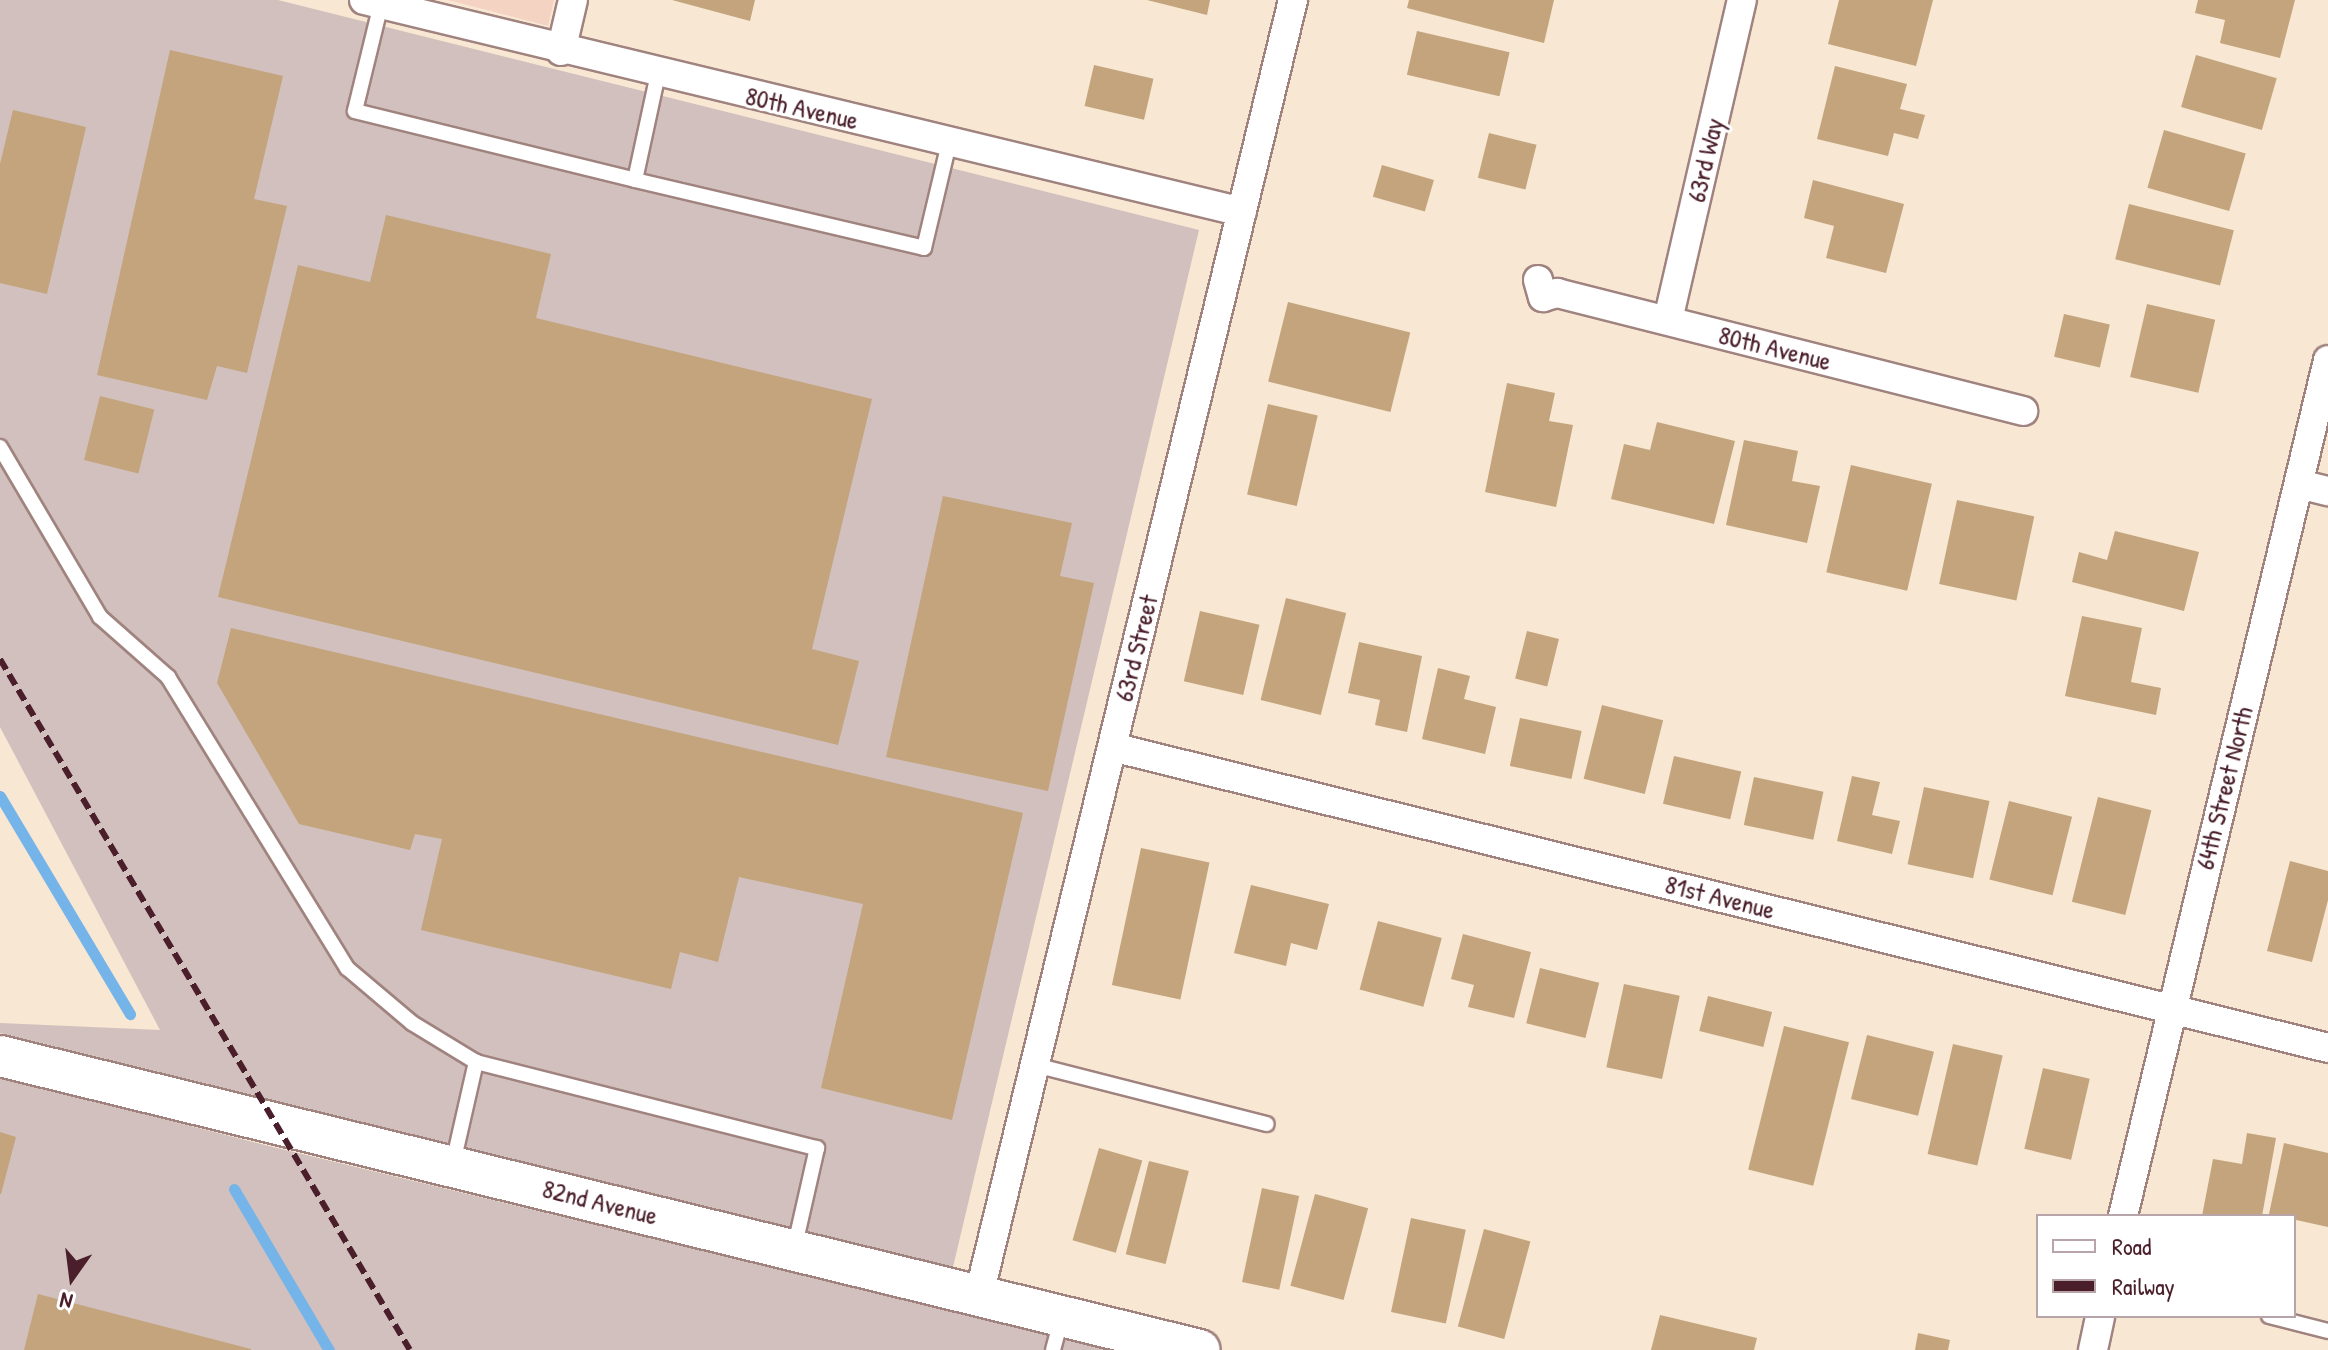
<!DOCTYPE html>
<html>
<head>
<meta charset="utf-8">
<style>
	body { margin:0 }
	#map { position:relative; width:2328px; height:1350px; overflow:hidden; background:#f7e7d3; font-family:"Patrick Hand",sans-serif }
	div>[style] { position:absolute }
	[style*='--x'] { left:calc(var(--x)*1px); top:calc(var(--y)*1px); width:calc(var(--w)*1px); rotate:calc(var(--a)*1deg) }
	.built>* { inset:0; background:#f5d3c2 }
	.industrial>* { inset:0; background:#d1c0bd }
	.stream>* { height:11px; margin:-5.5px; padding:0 5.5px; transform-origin:5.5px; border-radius:5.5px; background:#75b4e8 }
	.building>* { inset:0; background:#c3a47c; transform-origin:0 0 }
	.roads { filter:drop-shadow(2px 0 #a0837f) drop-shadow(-2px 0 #a0837f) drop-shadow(0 2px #a0837f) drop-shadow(0 -2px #a0837f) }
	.lane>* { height:14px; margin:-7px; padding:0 7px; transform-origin:7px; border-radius:7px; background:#fff }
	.street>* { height:28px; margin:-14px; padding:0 14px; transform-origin:14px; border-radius:14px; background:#fff }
	.secondary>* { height:40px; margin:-20px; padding:0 20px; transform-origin:20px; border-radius:20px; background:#fff }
	.rail>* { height:6px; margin-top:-3px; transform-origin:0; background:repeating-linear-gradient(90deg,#4a1f2b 0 12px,transparent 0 18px) }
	span { translate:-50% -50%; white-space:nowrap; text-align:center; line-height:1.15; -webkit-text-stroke:6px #fff; paint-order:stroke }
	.street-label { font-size:26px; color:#4a1f2b }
	.legend { position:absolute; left:2036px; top:1214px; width:260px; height:104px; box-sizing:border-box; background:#fff; border:2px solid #b7a5aa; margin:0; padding:10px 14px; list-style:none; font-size:24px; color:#4a1f2b }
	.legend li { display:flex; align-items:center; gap:16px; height:40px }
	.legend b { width:40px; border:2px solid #b7a5aa }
	.north { position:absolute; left:32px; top:1238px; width:80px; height:80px; -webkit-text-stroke:6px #fff; paint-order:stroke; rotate:194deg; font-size:22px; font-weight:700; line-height:32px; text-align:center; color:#4a1f2b }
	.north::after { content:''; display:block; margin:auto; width:28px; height:36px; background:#4a1f2b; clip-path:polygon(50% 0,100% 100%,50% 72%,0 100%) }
</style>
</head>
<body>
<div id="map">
	<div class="built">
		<i style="clip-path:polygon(448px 0,554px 0,548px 26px)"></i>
	</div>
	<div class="industrial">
		<i style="clip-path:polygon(0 0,278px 0,1199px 230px,953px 1267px,0 1033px,0 1023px,160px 1030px,0 727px)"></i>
		<i style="clip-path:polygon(0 1077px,273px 1147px,1113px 1350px,0 1350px)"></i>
	</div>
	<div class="stream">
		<i style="--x:0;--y:796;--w:254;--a:59.2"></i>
		<i style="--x:234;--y:1189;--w:187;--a:59.5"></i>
	</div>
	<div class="building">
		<i style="clip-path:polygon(672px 0,755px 0,750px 21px)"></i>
		<i style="clip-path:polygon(1147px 0,1210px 0,1207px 15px)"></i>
		<i style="clip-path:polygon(1409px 0,1554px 0,1544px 43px,1407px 8px)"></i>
		<i style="clip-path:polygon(1839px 0,1933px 0,1916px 66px,1828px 44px)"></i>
		<i style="clip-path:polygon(2198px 0,2295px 0,2280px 58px,2220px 43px,2225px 20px,2195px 13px)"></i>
		<i style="left:1417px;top:31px;width:95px;height:45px;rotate:13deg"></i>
		<i style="clip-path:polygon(170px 50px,283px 76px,254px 199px,287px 206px,247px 373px,217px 366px,207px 400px,97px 375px)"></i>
		<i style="left:2196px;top:55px;width:84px;height:54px;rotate:16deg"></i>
		<i style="left:1094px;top:65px;width:61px;height:42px;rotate:13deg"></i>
		<i style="clip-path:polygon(1835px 66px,1907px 84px,1900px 109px,1925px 115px,1918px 139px,1894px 133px,1888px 156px,1817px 139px)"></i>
		<i style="clip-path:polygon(13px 110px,86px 127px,47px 294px,0 283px,0 164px)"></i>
		<i style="left:2164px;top:130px;width:85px;height:60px;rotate:16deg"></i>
		<i style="left:1489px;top:133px;width:49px;height:46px;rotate:14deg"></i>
		<i style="left:1382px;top:165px;width:54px;height:33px;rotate:16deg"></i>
		<i style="clip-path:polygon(1813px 180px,1904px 204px,1886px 273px,1826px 258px,1834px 226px,1804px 218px)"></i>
		<i style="left:2129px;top:204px;width:108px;height:57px;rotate:14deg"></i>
		<i style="clip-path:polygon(386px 215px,551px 254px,536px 318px,872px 399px,812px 649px,859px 661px,838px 745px,218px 597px,298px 265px,370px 282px)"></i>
		<i style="left:1288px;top:302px;width:126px;height:82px;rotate:14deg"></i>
		<i style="left:2147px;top:304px;width:70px;height:75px;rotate:13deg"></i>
		<i style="left:2064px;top:314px;width:47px;height:44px;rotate:13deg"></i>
		<i style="clip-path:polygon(1507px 383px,1555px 393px,1549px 421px,1573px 425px,1556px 507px,1485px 492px)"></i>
		<i style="left:100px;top:396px;width:56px;height:66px;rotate:14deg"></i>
		<i style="left:1268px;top:404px;width:51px;height:93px;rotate:13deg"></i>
		<i style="clip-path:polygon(1657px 422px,1735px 441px,1714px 524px,1611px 499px,1624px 444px,1650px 450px)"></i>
		<i style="clip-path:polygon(1744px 440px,1798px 451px,1792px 481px,1820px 486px,1807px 543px,1726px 525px)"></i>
		<i style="left:1851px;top:465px;width:83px;height:110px;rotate:13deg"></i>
		<i style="clip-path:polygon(943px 496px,1072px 523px,1060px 576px,1094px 583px,1048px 791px,886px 757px)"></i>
		<i style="left:1957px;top:500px;width:79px;height:86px;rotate:12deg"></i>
		<i style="clip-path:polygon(2115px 531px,2199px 552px,2184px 611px,2072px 582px,2079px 552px,2107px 560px)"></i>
		<i style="left:1286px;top:598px;width:62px;height:105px;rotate:14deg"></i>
		<i style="left:1200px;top:611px;width:61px;height:72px;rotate:13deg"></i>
		<i style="clip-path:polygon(2082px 616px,2142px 628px,2131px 682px,2161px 688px,2156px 715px,2065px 696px)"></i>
		<i style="clip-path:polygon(231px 628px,1023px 813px,952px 1120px,821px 1088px,863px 904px,739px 877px,718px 962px,680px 952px,671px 989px,421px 930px,442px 839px,415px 834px,410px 850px,299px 824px,217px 683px)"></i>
		<i style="left:1527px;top:631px;width:33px;height:49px;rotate:14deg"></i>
		<i style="clip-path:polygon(1359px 642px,1422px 656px,1407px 732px,1375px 725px,1380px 700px,1348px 693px)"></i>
		<i style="clip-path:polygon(1438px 668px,1470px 676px,1464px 699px,1496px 707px,1485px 754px,1422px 739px)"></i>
		<i style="left:1602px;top:705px;width:63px;height:76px;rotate:14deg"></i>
		<i style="left:1520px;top:718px;width:63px;height:49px;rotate:12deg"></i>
		<i style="left:1674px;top:756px;width:69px;height:49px;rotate:13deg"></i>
		<i style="clip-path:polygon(1852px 776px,1880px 782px,1872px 815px,1900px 821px,1892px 854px,1837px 841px)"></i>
		<i style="left:1754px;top:777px;width:71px;height:49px;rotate:12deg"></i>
		<i style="left:1924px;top:787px;width:67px;height:79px;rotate:12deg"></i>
		<i style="left:2098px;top:797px;width:55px;height:108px;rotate:14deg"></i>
		<i style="left:2009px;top:801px;width:65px;height:81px;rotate:14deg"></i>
		<i style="left:1141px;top:848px;width:70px;height:140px;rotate:12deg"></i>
		<i style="clip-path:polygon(2290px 861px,2328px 871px,2328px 900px,2312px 962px,2267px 951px)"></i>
		<i style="clip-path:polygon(1251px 885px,1329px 904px,1317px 950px,1291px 943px,1286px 966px,1234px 953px)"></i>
		<i style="left:1378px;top:921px;width:66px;height:71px;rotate:15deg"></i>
		<i style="clip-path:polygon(1463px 934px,1531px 952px,1514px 1018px,1468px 1007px,1474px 985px,1451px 979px)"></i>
		<i style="left:1540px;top:968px;width:61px;height:57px;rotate:14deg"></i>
		<i style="left:1624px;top:984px;width:57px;height:85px;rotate:12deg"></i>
		<i style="left:1708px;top:996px;width:66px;height:36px;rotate:14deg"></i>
		<i style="left:1784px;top:1026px;width:67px;height:148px;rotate:14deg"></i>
		<i style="left:1867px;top:1035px;width:69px;height:66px;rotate:14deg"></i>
		<i style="left:1953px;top:1044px;width:51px;height:113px;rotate:13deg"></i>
		<i style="left:2043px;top:1068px;width:48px;height:83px;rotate:13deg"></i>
		<i style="clip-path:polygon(0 1132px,16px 1137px,1px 1194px,0 1194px)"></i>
		<i style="clip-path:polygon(2247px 1133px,2276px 1138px,2262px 1216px,2202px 1216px,2213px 1159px,2242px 1164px)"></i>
		<i style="clip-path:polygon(2284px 1143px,2328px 1153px,2328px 1227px,2269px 1214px)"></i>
		<i style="left:1099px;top:1148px;width:45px;height:96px;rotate:16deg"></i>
		<i style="left:1149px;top:1161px;width:41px;height:96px;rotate:14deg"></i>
		<i style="left:1262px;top:1188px;width:38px;height:96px;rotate:12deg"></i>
		<i style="left:1315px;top:1194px;width:55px;height:95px;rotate:15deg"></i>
		<i style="left:1411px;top:1218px;width:56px;height:96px;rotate:12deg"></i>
		<i style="left:1484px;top:1229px;width:48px;height:101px;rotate:15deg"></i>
		<i style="clip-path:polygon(38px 1294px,251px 1349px,251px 1350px,24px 1350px)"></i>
		<i style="clip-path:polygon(1660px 1315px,1757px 1338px,1754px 1350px,1651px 1350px)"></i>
		<i style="clip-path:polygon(1918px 1333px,1950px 1340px,1948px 1350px,1915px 1350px)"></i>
	</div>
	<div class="roads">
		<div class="lane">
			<i style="--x:381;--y:4;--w:110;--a:103.7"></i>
			<i style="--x:355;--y:111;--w:288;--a:13.8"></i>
			<i style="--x:635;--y:180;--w:297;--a:13.2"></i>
			<i style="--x:924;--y:248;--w:108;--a:-76.6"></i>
			<i style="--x:635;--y:180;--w:108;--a:-77.8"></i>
			<i style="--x:0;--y:447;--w:197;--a:59.5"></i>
			<i style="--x:100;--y:617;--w:91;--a:41.4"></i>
			<i style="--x:168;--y:677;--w:342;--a:58.4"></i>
			<i style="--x:347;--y:968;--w:85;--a:40.2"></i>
			<i style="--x:412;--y:1023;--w:75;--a:31.4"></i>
			<i style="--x:1035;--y:1065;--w:239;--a:14.3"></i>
			<i style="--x:453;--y:1163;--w:104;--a:-77.2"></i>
			<i style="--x:476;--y:1062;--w:352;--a:14.2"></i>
			<i style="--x:817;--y:1148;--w:104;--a:102.8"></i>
			<i style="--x:2269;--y:1316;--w:61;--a:14.3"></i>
			<i style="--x:1053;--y:1350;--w:31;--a:-75"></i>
		</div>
		<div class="street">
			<i style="--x:364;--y:0;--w:903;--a:13.57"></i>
			<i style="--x:561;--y:51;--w:52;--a:-76.8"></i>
			<i style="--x:1538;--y:280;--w:18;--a:74"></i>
			<i style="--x:1543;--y:297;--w:15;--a:-16"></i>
			<i style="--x:1557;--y:293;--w:481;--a:14.2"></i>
			<i style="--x:1668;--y:320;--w:328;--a:-77"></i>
			<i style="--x:2299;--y:484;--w:30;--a:14"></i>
			<i style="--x:1112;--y:747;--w:1253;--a:13.9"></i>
			<i style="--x:2123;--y:1216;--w:880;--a:-76.53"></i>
			<i style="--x:979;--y:1295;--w:1333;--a:-76.37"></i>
			<i style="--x:2093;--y:1350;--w:35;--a:-78"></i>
		</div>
		<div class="secondary">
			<i style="--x:0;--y:1056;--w:1235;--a:13.77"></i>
		</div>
	</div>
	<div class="rail">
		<i style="--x:0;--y:659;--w:803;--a:59.32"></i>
	</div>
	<div class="street-label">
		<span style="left:802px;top:108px;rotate:13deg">80th Avenue</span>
		<span style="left:1705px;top:160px;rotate:-77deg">63rd Way</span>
		<span style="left:1775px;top:348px;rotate:14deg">80th Avenue</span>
		<span style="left:1136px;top:648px;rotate:-76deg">63rd Street</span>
		<span style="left:2224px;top:788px;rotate:-76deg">64th Street North</span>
		<span style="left:1720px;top:897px;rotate:14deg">81st Avenue</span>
		<span style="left:600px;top:1202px;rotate:14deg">82nd Avenue</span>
	</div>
	<ul class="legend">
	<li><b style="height:10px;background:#fff"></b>Road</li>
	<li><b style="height:10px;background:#4a1f2b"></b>Railway</li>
	</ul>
	<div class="north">N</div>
</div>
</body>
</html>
